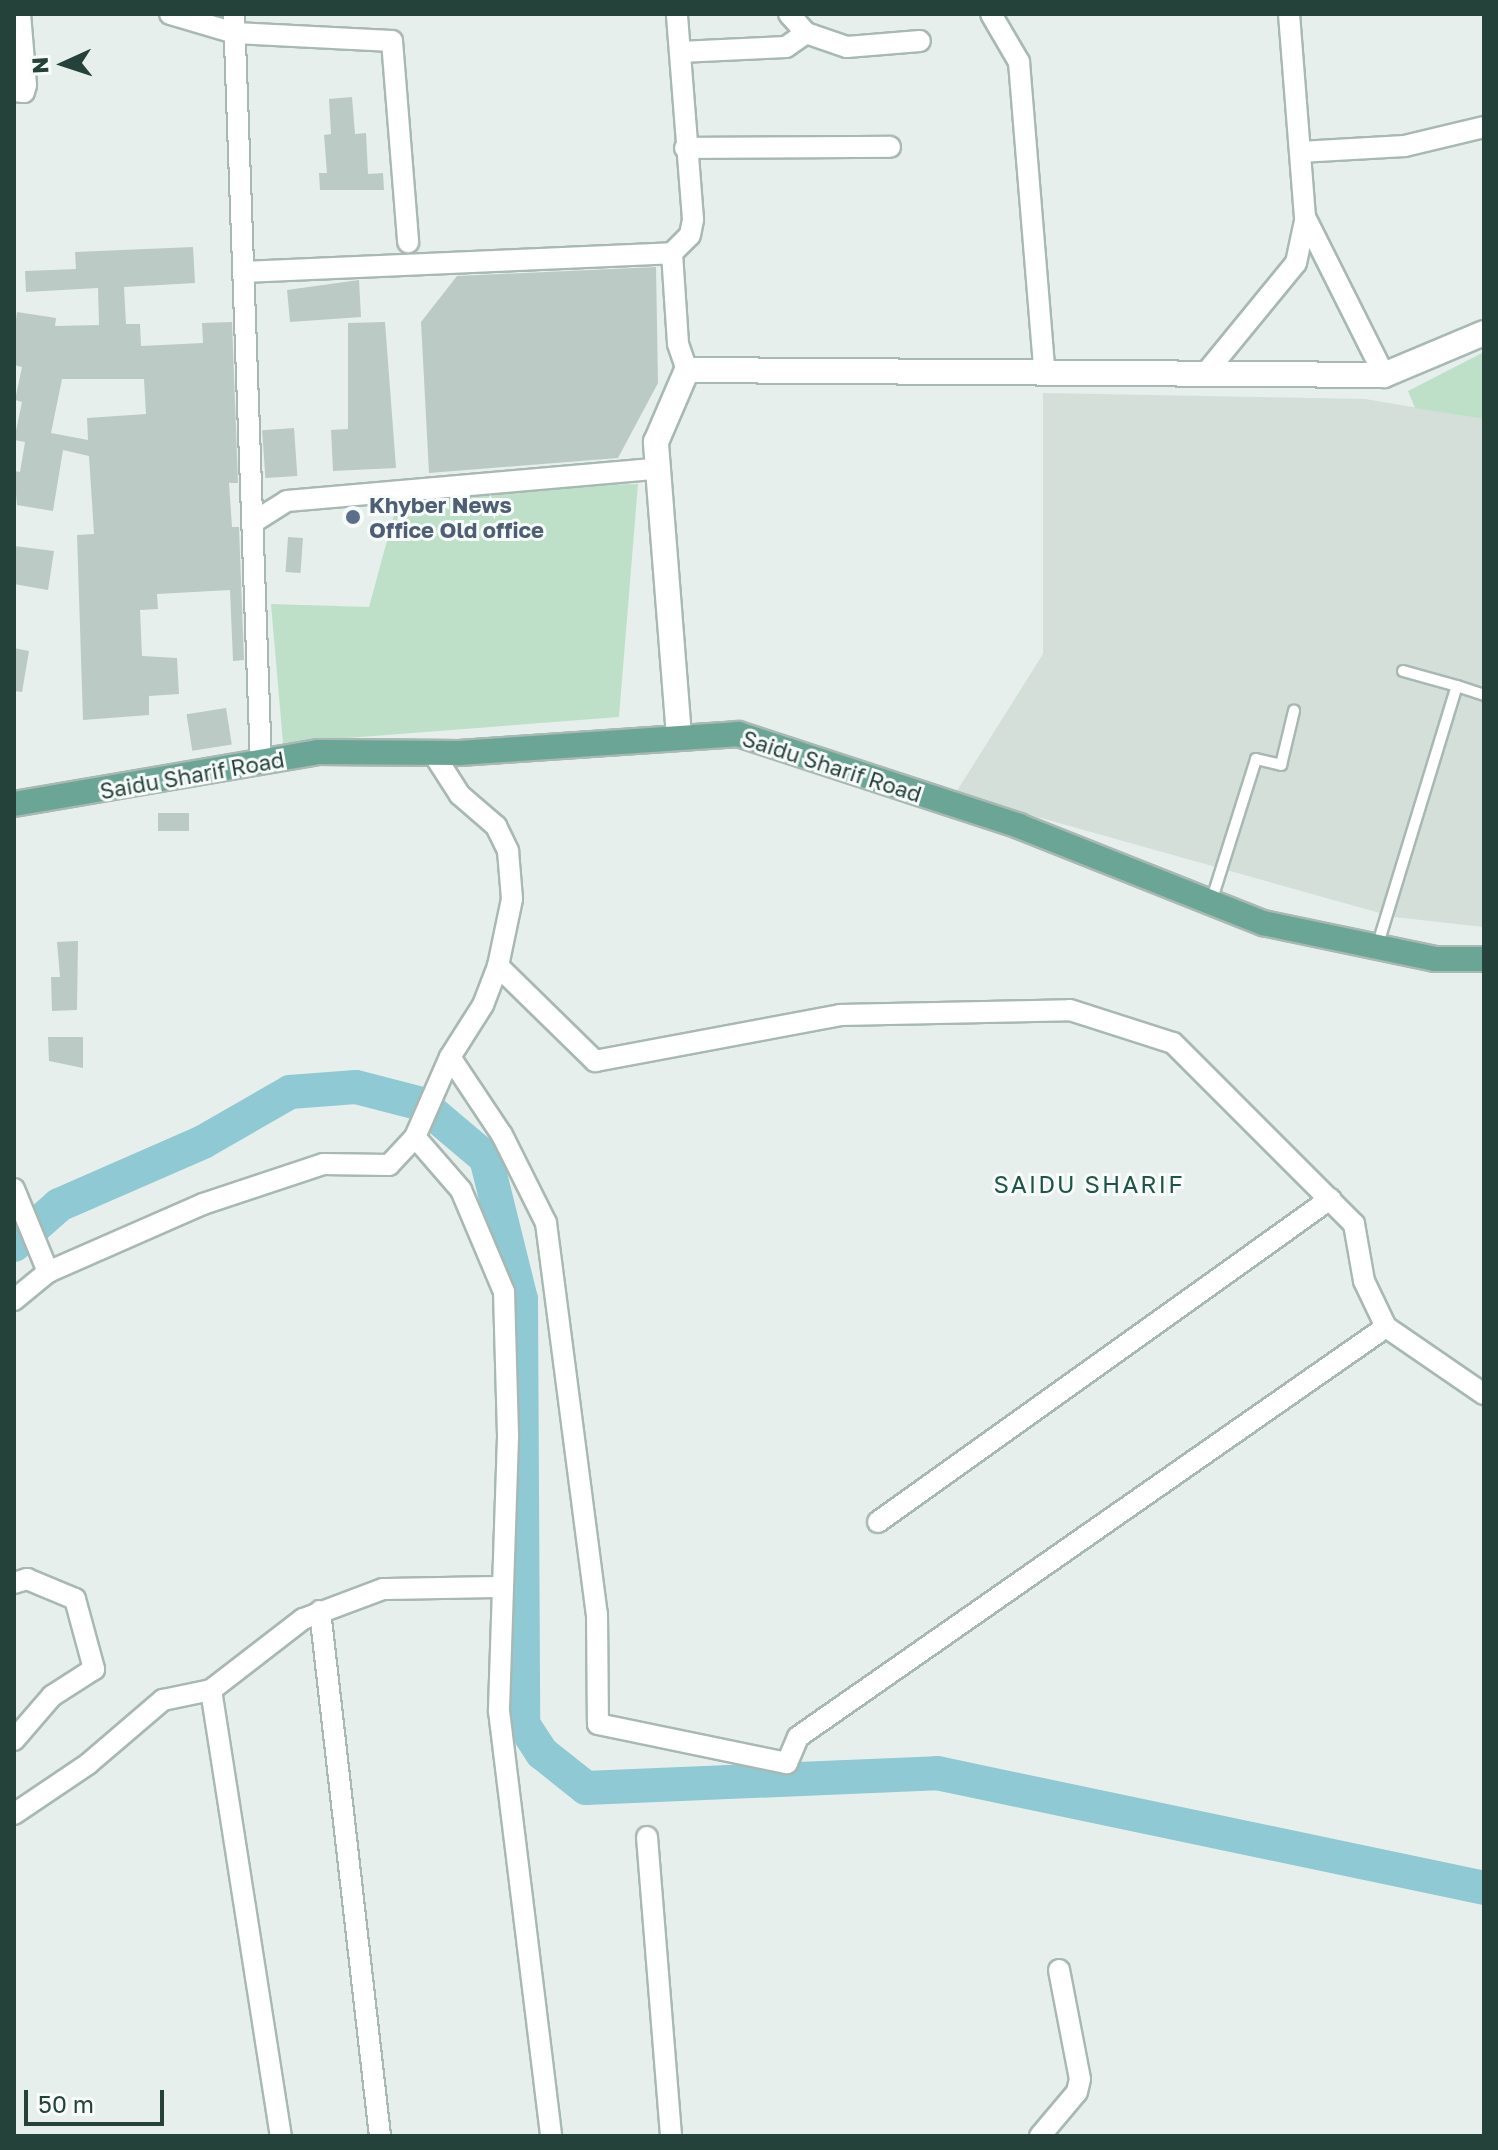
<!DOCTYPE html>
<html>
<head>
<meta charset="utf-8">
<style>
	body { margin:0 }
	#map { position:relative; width:1498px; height:2150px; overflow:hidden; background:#e6efeb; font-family:"Golos Text",sans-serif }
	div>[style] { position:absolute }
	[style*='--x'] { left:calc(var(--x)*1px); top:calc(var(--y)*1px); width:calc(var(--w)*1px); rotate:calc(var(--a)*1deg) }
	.built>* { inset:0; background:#d4dfda }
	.green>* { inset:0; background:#bfe0c8 }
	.river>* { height:34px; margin:-17px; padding:0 17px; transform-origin:17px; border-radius:17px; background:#8ec9d4 }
	.building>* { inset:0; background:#bbcac4; transform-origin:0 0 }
	.roads { filter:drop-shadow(2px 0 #a8b8b2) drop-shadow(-2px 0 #a8b8b2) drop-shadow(0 2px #a8b8b2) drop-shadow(0 -2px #a8b8b2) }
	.service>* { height:10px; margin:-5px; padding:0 5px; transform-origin:5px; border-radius:5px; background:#fff }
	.minor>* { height:20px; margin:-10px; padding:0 10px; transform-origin:10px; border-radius:10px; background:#fff }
	.tertiary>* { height:24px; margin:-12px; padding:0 12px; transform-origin:12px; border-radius:12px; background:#fff }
	.primary>* { height:24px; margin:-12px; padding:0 12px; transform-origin:12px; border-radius:12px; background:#6aa596 }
	.dots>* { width:22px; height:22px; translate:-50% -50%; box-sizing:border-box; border:4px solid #f7fbf9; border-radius:50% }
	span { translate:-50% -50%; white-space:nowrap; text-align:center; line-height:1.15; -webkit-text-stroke:6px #f7fbf9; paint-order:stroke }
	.service-label { font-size:22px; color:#4e5e75; font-weight:700 }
	.left { translate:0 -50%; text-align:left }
	.street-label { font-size:22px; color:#24423a }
	.neighbourhood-label { font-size:24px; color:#1f5548; letter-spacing:2px }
	.frame { position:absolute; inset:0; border:16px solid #24423a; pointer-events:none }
	.north { position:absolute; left:24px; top:24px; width:80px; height:80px; -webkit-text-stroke:6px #f7fbf9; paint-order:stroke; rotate:267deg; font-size:22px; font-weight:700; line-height:32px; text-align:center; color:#24423a }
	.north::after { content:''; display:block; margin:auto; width:28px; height:36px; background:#24423a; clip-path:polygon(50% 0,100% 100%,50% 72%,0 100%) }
	.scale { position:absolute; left:24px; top:2090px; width:140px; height:36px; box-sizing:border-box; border:4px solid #24423a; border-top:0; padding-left:10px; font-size:24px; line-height:28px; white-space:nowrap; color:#24423a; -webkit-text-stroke:6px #f7fbf9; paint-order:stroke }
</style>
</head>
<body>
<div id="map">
	<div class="built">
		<i style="clip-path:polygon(1043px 393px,1365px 399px,1484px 419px,1484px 927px,1394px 917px,955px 794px,1043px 654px)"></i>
	</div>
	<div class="green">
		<i style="clip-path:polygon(1484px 352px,1484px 419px,1415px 408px,1408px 391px)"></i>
		<i style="clip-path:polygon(638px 484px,619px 717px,283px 743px,271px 604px,369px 607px,401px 489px)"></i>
	</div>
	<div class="river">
		<i style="--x:14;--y:1245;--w:60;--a:-41.6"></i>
		<i style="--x:59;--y:1205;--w:157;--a:-23.6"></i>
		<i style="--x:203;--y:1142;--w:100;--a:-29.9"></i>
		<i style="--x:290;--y:1092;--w:66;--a:-4.3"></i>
		<i style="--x:356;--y:1087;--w:68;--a:14.4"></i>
		<i style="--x:422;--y:1104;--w:84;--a:40.2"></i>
		<i style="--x:486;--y:1158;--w:145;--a:76.1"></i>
		<i style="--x:521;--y:1299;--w:425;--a:89.7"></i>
		<i style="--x:523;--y:1724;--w:35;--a:57"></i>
		<i style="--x:542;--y:1753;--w:56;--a:38.5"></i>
		<i style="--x:586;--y:1788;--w:351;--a:-2.4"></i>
		<i style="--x:937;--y:1773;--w:559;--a:11.87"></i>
	</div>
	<div class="building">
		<i style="clip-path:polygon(352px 97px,355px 134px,366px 133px,368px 174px,383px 173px,384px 190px,320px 190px,319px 173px,327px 173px,324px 135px,331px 134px,329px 99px)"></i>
		<i style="clip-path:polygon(evenodd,193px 247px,195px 283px,124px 287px,126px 324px,140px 324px,141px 346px,203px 343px,202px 323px,232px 322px,238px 483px,229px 483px,232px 527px,239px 527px,244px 660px,233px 661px,230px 590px,157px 594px,158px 609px,140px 610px,142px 656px,177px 658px,179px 694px,149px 696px,149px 715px,83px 720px,77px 535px,94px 534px,89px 456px,63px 450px,53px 511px,17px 505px,14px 471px,20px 472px,25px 442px,14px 440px,22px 402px,15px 400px,22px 367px,14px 365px,15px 327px,17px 312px,56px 318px,55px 326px,99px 325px,98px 288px,26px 292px,25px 271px,76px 269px,75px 252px,193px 247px,62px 379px,144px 379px,146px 414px,87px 418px,88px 440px,51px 433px,62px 379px)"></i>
		<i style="clip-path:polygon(656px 267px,658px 383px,618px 458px,429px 473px,421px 322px,457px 276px)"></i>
		<i style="clip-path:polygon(359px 280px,361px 317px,290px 322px,287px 290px)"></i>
		<i style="clip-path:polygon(385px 322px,396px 468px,333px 471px,331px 430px,348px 429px,348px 323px)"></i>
		<i style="left:294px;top:428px;width:48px;height:32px;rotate:86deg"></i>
		<i style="left:288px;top:537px;width:15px;height:35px;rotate:4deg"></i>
		<i style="clip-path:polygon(14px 546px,54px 551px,48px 590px,14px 584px)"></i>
		<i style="clip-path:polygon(14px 648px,29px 651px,22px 692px,14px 691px)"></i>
		<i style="left:226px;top:708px;width:37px;height:40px;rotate:81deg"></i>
		<i style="left:189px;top:813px;width:18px;height:31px;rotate:90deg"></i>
		<i style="clip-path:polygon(78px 941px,77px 1010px,52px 1011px,51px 977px,60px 977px,57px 942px)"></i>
		<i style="clip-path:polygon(48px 1037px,83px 1037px,83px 1068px,49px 1061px)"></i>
	</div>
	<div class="roads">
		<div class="service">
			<i style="--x:1457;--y:686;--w:28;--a:18"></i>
			<i style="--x:1211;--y:902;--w:150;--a:-72.5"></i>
			<i style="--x:1256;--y:759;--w:26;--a:13"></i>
			<i style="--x:1281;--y:765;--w:56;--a:-76.5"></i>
			<i style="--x:1377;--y:947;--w:273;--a:-73"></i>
			<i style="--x:1457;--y:686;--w:56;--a:-164.5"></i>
		</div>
		<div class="minor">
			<i style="--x:170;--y:14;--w:68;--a:16.3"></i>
			<i style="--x:235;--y:33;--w:157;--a:2.9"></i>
			<i style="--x:392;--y:41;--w:202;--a:85.4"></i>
			<i style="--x:234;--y:14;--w:749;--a:87.94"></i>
			<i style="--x:789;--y:14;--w:25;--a:48"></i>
			<i style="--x:806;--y:33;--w:43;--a:18.9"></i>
			<i style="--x:847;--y:47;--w:73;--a:-4.7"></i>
			<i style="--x:991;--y:14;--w:56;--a:59.7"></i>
			<i style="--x:1019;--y:62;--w:307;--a:85.3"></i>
			<i style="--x:1289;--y:14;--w:204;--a:85.5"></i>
			<i style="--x:1305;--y:217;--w:177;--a:63.4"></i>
			<i style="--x:680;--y:52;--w:106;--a:-2.7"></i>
			<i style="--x:786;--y:47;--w:24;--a:-35"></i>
			<i style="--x:14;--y:91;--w:10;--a:6"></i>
			<i style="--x:24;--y:92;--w:7;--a:-74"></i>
			<i style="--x:26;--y:85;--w:71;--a:-94.8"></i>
			<i style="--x:685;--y:148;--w:205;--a:-0.3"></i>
			<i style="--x:1300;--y:152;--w:105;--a:-3.3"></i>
			<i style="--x:1405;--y:146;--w:81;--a:-13.5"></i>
			<i style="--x:672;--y:253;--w:91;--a:86.2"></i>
			<i style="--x:678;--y:344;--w:28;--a:71"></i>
			<i style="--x:243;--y:272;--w:429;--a:-2.5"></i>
			<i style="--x:672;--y:253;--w:25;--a:-45"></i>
			<i style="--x:690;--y:235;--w:16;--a:-79"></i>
			<i style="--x:693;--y:219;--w:206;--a:-94.5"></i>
			<i style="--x:1205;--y:374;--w:144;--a:-50.7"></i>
			<i style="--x:1296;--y:263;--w:43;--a:-77.9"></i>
			<i style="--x:252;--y:523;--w:41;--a:-32.2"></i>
			<i style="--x:287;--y:501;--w:370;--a:-5"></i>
			<i style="--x:433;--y:753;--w:50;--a:57.3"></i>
			<i style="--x:460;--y:795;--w:48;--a:40.7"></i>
			<i style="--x:496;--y:826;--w:28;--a:64"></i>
			<i style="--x:508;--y:851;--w:48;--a:85.2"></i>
			<i style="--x:512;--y:899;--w:68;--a:101.8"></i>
			<i style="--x:498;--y:966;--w:42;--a:111"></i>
			<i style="--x:483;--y:1005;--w:62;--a:122.4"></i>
			<i style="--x:450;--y:1057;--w:94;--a:56.3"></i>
			<i style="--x:502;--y:1135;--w:98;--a:63.4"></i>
			<i style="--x:546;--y:1223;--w:394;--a:82.6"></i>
			<i style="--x:597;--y:1614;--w:110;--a:89.5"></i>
			<i style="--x:598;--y:1724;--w:193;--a:11.7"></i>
			<i style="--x:787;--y:1763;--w:28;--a:-67"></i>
			<i style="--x:798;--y:1737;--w:717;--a:-34.89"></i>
			<i style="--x:498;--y:966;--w:136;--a:44.4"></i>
			<i style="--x:595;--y:1061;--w:249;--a:-10.6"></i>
			<i style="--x:840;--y:1015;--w:230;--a:-1.2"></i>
			<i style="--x:1070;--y:1010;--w:108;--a:17.8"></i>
			<i style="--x:1173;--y:1043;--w:256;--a:45"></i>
			<i style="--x:1354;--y:1224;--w:58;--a:80"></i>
			<i style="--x:1364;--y:1281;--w:51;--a:64.4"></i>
			<i style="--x:1386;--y:1327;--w:119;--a:34.4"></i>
			<i style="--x:415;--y:1137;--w:87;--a:-66.4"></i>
			<i style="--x:14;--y:1189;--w:90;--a:67.7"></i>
			<i style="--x:14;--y:1300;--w:44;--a:-39.5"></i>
			<i style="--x:48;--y:1272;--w:169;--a:-23.7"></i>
			<i style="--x:203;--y:1204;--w:126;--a:-18.4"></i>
			<i style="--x:323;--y:1164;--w:66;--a:0.9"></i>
			<i style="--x:389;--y:1165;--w:38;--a:-47"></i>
			<i style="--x:415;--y:1137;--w:70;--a:49"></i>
			<i style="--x:461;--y:1190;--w:111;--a:67.1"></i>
			<i style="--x:504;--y:1292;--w:145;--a:88.4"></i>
			<i style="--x:508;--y:1437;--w:274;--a:91.9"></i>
			<i style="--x:499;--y:1711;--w:428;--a:83"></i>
			<i style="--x:878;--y:1522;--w:556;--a:-35.55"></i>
			<i style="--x:14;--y:1583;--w:14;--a:-17"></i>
			<i style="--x:27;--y:1579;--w:52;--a:22.6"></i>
			<i style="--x:75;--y:1599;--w:73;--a:74.8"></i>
			<i style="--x:94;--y:1669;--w:50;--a:147.3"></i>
			<i style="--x:52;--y:1696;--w:58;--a:130.8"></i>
			<i style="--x:320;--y:1611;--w:528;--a:83.48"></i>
			<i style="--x:211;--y:1690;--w:451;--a:81.1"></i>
			<i style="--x:14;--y:1814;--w:89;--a:-34"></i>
			<i style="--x:88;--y:1764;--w:99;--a:-40.5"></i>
			<i style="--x:163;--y:1700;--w:49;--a:-11.8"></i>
			<i style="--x:211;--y:1690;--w:116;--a:-37.7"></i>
			<i style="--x:303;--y:1619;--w:85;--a:-20.6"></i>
			<i style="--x:383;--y:1589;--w:117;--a:-1"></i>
			<i style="--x:647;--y:1837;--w:300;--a:85.4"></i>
			<i style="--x:1040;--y:2136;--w:57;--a:-49.9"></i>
			<i style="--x:1077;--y:2092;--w:13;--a:-77"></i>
			<i style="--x:1080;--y:2079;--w:111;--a:-100.9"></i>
		</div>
		<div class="tertiary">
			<i style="--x:679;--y:736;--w:295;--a:-94.5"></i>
			<i style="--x:656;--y:442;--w:78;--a:-66.7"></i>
			<i style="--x:687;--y:370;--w:697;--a:0.41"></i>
			<i style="--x:1384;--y:375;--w:108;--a:-22.8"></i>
		</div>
		<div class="primary">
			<i style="--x:14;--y:804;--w:308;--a:-9.7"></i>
			<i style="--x:318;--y:752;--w:142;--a:0.4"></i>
			<i style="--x:460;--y:753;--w:279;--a:-3.9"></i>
			<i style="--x:738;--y:734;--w:296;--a:18.1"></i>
			<i style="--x:1019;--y:826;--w:263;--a:21.7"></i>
			<i style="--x:1263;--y:923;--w:176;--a:11.8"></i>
			<i style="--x:1435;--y:959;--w:49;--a:0"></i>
		</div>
	</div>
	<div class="dots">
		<i style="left:353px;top:517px;background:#5c6f8a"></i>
	</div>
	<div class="service-label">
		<span class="left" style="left:369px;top:517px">Khyber News<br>Office Old office</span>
	</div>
	<div class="street-label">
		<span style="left:832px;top:766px;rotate:18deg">Saidu Sharif Road</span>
		<span style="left:192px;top:775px;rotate:-10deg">Saidu Sharif Road</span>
	</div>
	<div class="neighbourhood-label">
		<span style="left:1089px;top:1184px">SAIDU SHARIF</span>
	</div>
	<div class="frame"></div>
	<div class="north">N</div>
	<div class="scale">50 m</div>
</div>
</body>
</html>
